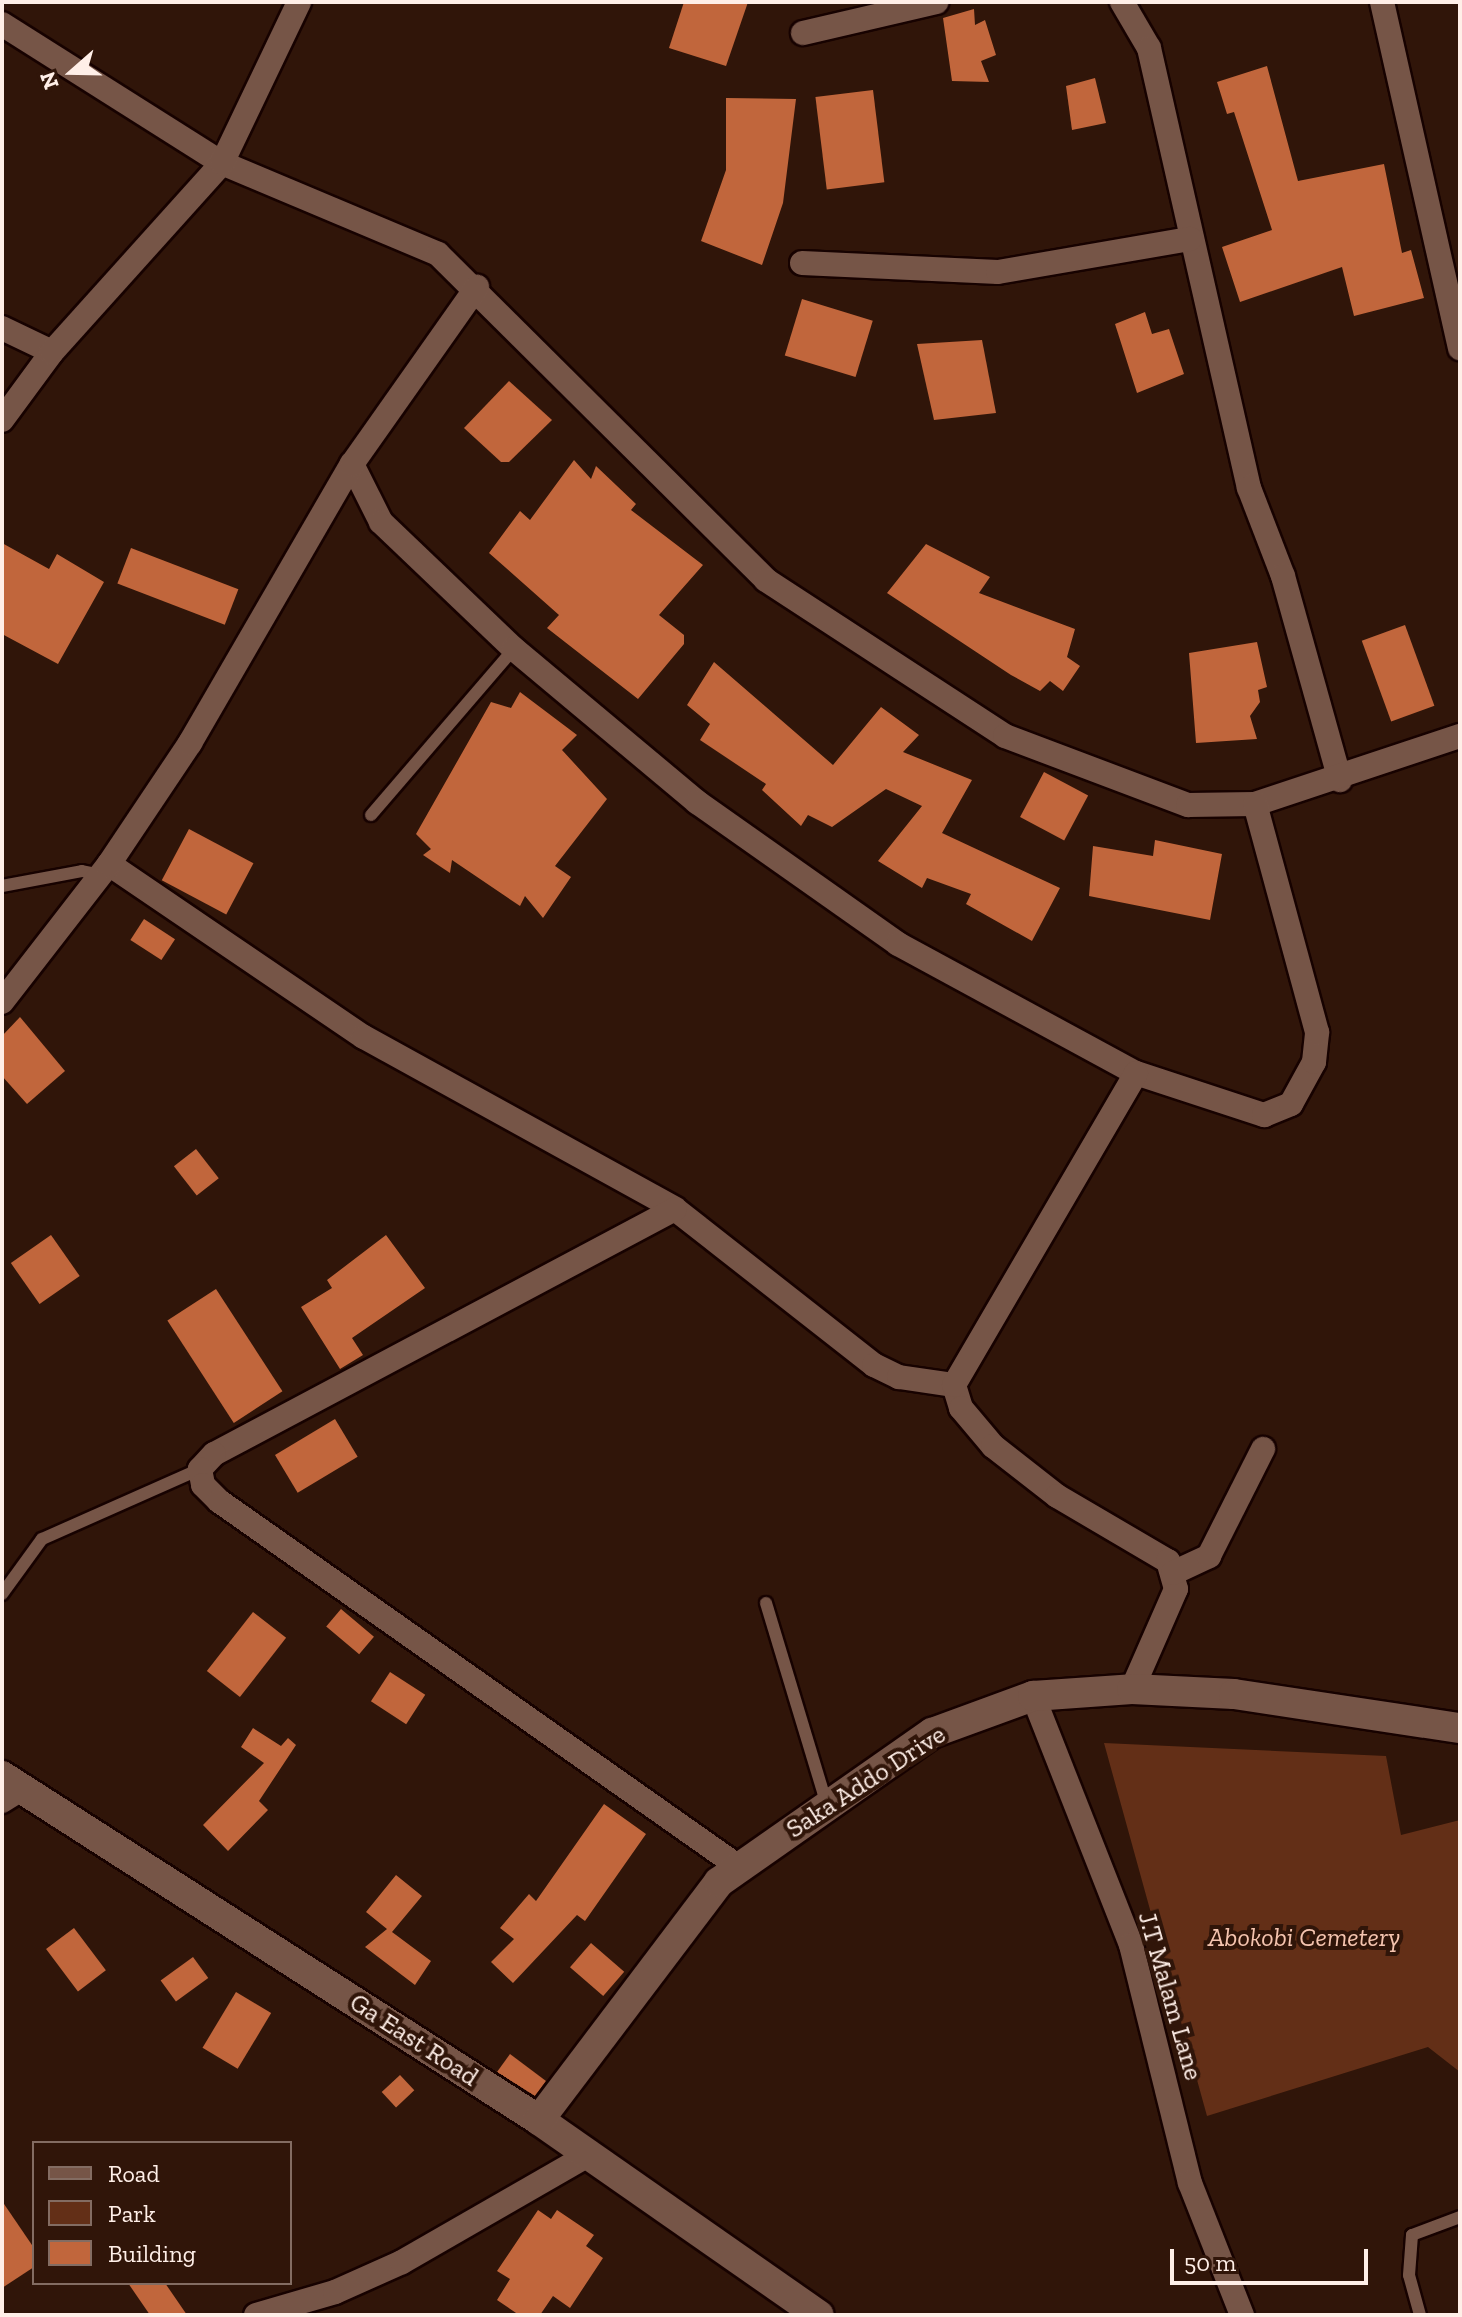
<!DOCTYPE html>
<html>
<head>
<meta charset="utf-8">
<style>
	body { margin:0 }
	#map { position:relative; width:1462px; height:2317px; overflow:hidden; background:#301509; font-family:"Zilla Slab",serif }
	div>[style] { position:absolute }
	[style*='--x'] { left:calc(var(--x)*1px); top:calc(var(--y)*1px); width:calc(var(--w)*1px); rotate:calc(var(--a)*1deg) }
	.green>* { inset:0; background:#632f17 }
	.building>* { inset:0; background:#c1663c; transform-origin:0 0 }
	.roads { filter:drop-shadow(2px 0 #170200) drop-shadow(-2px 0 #170200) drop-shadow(0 2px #170200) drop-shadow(0 -2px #170200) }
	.service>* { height:12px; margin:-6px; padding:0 6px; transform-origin:6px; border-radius:6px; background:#765547 }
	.minor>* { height:24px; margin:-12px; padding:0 12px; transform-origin:12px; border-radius:12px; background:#765547 }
	.tertiary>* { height:30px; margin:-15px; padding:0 15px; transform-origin:15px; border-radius:15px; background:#765547 }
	span { translate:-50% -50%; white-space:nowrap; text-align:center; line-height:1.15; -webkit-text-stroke:8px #301509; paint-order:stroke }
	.street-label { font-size:26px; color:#ffefe8 }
	.park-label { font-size:26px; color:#f5c4af; font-style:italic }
	.frame { position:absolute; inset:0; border:4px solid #ffefe8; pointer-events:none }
	.legend { position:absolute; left:32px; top:2141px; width:260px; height:144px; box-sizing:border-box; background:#301509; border:2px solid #836c62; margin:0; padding:10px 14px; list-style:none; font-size:24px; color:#ffefe8 }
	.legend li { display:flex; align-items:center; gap:16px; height:40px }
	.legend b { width:40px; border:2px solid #836c62 }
	.north { position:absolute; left:32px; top:32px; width:80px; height:80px; -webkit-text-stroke:6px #301509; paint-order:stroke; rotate:250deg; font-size:22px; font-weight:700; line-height:32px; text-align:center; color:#ffefe8 }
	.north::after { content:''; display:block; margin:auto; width:28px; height:36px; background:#ffefe8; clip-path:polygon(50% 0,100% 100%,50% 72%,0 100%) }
	.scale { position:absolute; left:1170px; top:2249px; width:198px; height:36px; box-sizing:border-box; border:4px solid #ffefe8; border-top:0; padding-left:10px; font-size:24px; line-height:28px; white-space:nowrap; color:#ffefe8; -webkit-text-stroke:6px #301509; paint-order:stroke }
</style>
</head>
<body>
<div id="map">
	<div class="green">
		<i style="clip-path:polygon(1104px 1743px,1386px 1756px,1401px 1835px,1460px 1820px,1460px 2072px,1428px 2047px,1207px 2116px)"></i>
	</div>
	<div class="building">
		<i style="clip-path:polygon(684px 2px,748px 2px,726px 66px,669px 48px)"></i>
		<i style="clip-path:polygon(974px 9px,975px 25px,985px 20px,996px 55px,981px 61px,989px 82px,952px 81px,943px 18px)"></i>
		<i style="clip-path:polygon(1267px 66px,1298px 181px,1384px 164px,1402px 253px,1411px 250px,1424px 298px,1354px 316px,1342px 267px,1240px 302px,1222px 247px,1272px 230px,1234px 112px,1227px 114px,1217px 82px)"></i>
		<i style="clip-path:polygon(1095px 78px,1106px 123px,1072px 130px,1066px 86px)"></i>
		<i style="left:873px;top:90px;width:93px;height:58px;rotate:83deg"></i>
		<i style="clip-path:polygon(726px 98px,796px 99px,783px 203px,762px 265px,701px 241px,726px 170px)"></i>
		<i style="left:802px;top:299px;width:74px;height:59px;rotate:17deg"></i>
		<i style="clip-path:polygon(1145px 312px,1152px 334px,1169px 329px,1184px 374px,1137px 393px,1115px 324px)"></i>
		<i style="clip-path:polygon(982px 340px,996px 413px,934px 420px,917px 344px)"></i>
		<i style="clip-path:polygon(509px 381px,552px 420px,509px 462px,501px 462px,464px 428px)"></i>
		<i style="clip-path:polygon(574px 460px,591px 479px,596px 466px,636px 504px,631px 510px,703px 565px,659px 615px,684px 635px,684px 644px,638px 699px,547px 628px,559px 615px,489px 553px,520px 511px,530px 520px)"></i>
		<i style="clip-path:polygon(2px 543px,49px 569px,57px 554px,104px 582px,58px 664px,2px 634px)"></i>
		<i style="clip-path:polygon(926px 544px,990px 577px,979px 593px,1075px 629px,1067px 657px,1080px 666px,1063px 691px,1050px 681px,1040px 691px,1011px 675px,887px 593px)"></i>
		<i style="left:131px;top:548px;width:115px;height:38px;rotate:21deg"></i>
		<i style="left:1405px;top:625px;width:86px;height:46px;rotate:70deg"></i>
		<i style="clip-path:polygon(1257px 642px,1267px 687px,1258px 690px,1260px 702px,1250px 716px,1257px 739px,1196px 743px,1189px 653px)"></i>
		<i style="clip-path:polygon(714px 662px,833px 765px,881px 707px,919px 735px,903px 752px,972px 780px,942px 833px,1060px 888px,1032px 941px,966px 904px,971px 894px,927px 878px,922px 888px,878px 861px,922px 806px,886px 789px,832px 827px,808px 815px,801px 826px,762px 790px,766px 784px,700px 740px,710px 724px,687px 705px)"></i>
		<i style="clip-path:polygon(520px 692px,577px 735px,562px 750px,607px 799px,555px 866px,571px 877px,543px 918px,525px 896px,520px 906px,452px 860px,450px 873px,423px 855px,431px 849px,416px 834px,491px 702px,511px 708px)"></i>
		<i style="left:1044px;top:772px;width:50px;height:51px;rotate:28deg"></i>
		<i style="left:189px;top:829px;width:73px;height:58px;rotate:28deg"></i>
		<i style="clip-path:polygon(1155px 840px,1222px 854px,1210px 920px,1089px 896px,1093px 846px,1153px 856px)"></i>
		<i style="left:144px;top:919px;width:37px;height:25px;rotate:33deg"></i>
		<i style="clip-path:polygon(20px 1017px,65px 1071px,27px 1104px,2px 1076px,2px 1036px)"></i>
		<i style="left:196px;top:1149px;width:37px;height:28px;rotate:52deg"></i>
		<i style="left:51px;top:1235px;width:50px;height:49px;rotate:55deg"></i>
		<i style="clip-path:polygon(386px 1235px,425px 1288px,352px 1338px,363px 1355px,340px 1369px,301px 1307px,332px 1288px,327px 1280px)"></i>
		<i style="left:216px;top:1289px;width:122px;height:58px;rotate:57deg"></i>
		<i style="left:335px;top:1419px;width:44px;height:70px;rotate:59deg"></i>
		<i style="left:341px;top:1609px;width:43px;height:23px;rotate:40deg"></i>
		<i style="left:253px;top:1612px;width:42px;height:75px;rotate:38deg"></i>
		<i style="left:390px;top:1672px;width:42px;height:35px;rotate:33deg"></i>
		<i style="clip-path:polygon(253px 1728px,281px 1746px,288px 1738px,296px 1745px,259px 1801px,268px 1810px,228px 1851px,203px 1825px,264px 1763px,241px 1747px)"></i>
		<i style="clip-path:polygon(604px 1804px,646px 1834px,585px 1921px,577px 1915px,513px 1983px,491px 1962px,514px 1939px,500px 1928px,529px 1894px,536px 1901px)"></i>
		<i style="clip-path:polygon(396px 1875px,422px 1896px,392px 1932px,431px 1961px,415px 1985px,365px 1947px,387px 1929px,366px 1912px)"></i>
		<i style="left:74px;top:1928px;width:53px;height:35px;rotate:53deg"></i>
		<i style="left:591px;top:1943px;width:44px;height:32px;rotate:41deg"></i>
		<i style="left:193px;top:1957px;width:26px;height:40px;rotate:54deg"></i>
		<i style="left:236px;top:1992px;width:41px;height:65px;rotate:31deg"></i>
		<i style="clip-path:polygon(510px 2054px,546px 2081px,535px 2096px,497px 2072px)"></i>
		<i style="left:400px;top:2075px;width:21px;height:25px;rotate:47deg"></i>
		<i style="clip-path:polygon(2px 2201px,34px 2248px,34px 2267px,2px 2288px)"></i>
		<i style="clip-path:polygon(538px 2210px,551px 2219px,557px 2210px,594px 2235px,586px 2246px,603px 2258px,570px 2308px,553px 2296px,540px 2315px,519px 2315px,497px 2300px,510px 2279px,497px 2271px)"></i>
		<i style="clip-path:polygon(128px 2283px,165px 2283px,187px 2315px,150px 2315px)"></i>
	</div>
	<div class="roads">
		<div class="service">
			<i style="--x:371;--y:815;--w:219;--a:-49.3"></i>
			<i style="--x:2;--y:886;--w:81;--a:-10.6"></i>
			<i style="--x:82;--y:871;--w:19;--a:12"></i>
			<i style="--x:2;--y:1594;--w:68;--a:-54"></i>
			<i style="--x:42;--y:1539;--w:173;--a:-23.9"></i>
			<i style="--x:766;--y:1603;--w:211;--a:73.2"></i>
			<i style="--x:1420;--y:2315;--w:41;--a:-105.4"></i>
			<i style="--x:1409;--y:2275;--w:40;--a:-85.7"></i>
			<i style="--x:1412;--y:2235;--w:51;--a:-20.6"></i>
		</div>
		<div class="minor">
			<i style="--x:1122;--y:2;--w:53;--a:59.6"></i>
			<i style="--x:1149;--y:48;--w:451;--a:77.2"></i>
			<i style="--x:1249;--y:488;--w:94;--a:68.9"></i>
			<i style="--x:1283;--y:576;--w:212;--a:74.4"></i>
			<i style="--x:1382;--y:2;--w:355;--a:77.3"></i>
			<i style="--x:2;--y:24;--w:260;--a:32.3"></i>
			<i style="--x:222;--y:163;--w:234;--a:22.8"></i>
			<i style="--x:438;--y:254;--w:462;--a:44.8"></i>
			<i style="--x:766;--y:580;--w:285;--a:33.1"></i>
			<i style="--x:1005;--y:736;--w:196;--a:20.7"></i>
			<i style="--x:1188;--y:805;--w:67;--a:-0.9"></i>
			<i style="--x:1255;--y:804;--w:216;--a:-18.4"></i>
			<i style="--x:803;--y:33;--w:137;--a:-13.1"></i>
			<i style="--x:802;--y:263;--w:196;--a:2.6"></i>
			<i style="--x:998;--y:272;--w:195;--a:-9.8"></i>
			<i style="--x:2;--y:328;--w:55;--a:25.6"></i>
			<i style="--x:2;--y:420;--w:84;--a:-53.7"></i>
			<i style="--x:52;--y:352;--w:254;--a:-48"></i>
			<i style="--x:222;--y:163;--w:178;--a:-64.4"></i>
			<i style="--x:352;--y:464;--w:65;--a:63.4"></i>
			<i style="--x:381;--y:522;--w:184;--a:43.7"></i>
			<i style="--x:514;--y:649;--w:239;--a:39.9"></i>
			<i style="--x:697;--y:802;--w:246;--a:35.2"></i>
			<i style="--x:898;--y:944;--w:271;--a:28.5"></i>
			<i style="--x:1136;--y:1073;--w:135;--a:18.2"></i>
			<i style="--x:1264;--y:1115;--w:29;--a:-22"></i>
			<i style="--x:1291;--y:1104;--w:48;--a:-61.3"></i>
			<i style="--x:1314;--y:1062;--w:30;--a:-84"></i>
			<i style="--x:1317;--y:1032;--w:236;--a:-105.2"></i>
			<i style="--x:109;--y:864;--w:308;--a:34.2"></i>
			<i style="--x:364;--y:1037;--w:355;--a:28.9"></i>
			<i style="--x:675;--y:1209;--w:253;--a:38.1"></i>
			<i style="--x:874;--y:1365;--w:28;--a:26"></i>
			<i style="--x:899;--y:1377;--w:56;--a:8.3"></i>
			<i style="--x:954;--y:1385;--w:24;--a:73"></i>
			<i style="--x:961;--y:1408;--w:50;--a:49.9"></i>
			<i style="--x:993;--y:1446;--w:81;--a:38"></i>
			<i style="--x:1057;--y:1496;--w:129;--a:30.4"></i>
			<i style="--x:1168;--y:1561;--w:29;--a:74"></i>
			<i style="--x:1176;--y:1589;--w:109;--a:113.7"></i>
			<i style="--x:2;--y:1002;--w:175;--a:-52.2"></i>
			<i style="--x:109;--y:864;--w:146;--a:-56.2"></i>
			<i style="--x:190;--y:743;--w:323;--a:-59.9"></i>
			<i style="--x:352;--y:464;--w:217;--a:-54.8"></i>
			<i style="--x:675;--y:1209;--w:522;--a:152.01"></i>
			<i style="--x:214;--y:1454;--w:21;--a:133"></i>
			<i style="--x:200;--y:1469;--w:16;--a:79"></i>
			<i style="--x:203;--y:1485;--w:23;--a:45"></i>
			<i style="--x:219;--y:1501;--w:636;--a:35.14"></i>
			<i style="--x:954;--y:1385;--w:361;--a:-59.7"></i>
			<i style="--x:1173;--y:1573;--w:40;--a:-25"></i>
			<i style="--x:1209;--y:1556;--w:120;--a:-63.2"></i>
			<i style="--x:1033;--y:1696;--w:268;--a:68.5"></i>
			<i style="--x:1131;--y:1945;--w:245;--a:76.1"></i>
			<i style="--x:1190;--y:2183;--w:142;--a:68.5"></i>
			<i style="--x:2;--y:1801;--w:22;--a:-32"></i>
			<i style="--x:256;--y:2315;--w:82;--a:-16.2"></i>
			<i style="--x:335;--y:2292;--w:73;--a:-24.1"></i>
			<i style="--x:402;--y:2262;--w:212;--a:-29.9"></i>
		</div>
		<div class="tertiary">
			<i style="--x:2;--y:1776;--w:638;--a:32.64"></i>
			<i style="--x:539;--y:2120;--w:341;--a:34.9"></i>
			<i style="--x:539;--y:2120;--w:298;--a:-52.9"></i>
			<i style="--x:719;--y:1882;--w:260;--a:-35"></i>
			<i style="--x:932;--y:1733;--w:108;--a:-20.1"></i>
			<i style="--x:1033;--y:1696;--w:99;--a:-4"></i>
			<i style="--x:1132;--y:1689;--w:102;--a:2.8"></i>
			<i style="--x:1234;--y:1694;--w:229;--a:8.6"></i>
		</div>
	</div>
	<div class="street-label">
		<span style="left:866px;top:1782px;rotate:-33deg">Saka Addo Drive</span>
		<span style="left:1170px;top:1996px;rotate:74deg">J.T Malam Lane</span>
		<span style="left:414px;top:2040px;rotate:33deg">Ga East Road</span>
	</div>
	<div class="park-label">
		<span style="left:1304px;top:1938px">Abokobi Cemetery</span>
	</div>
	<div class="frame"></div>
	<ul class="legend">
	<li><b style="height:10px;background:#765547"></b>Road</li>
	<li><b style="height:22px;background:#632f17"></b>Park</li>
	<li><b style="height:22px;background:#c1663c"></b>Building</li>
	</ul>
	<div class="north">N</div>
	<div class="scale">50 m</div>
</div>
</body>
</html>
